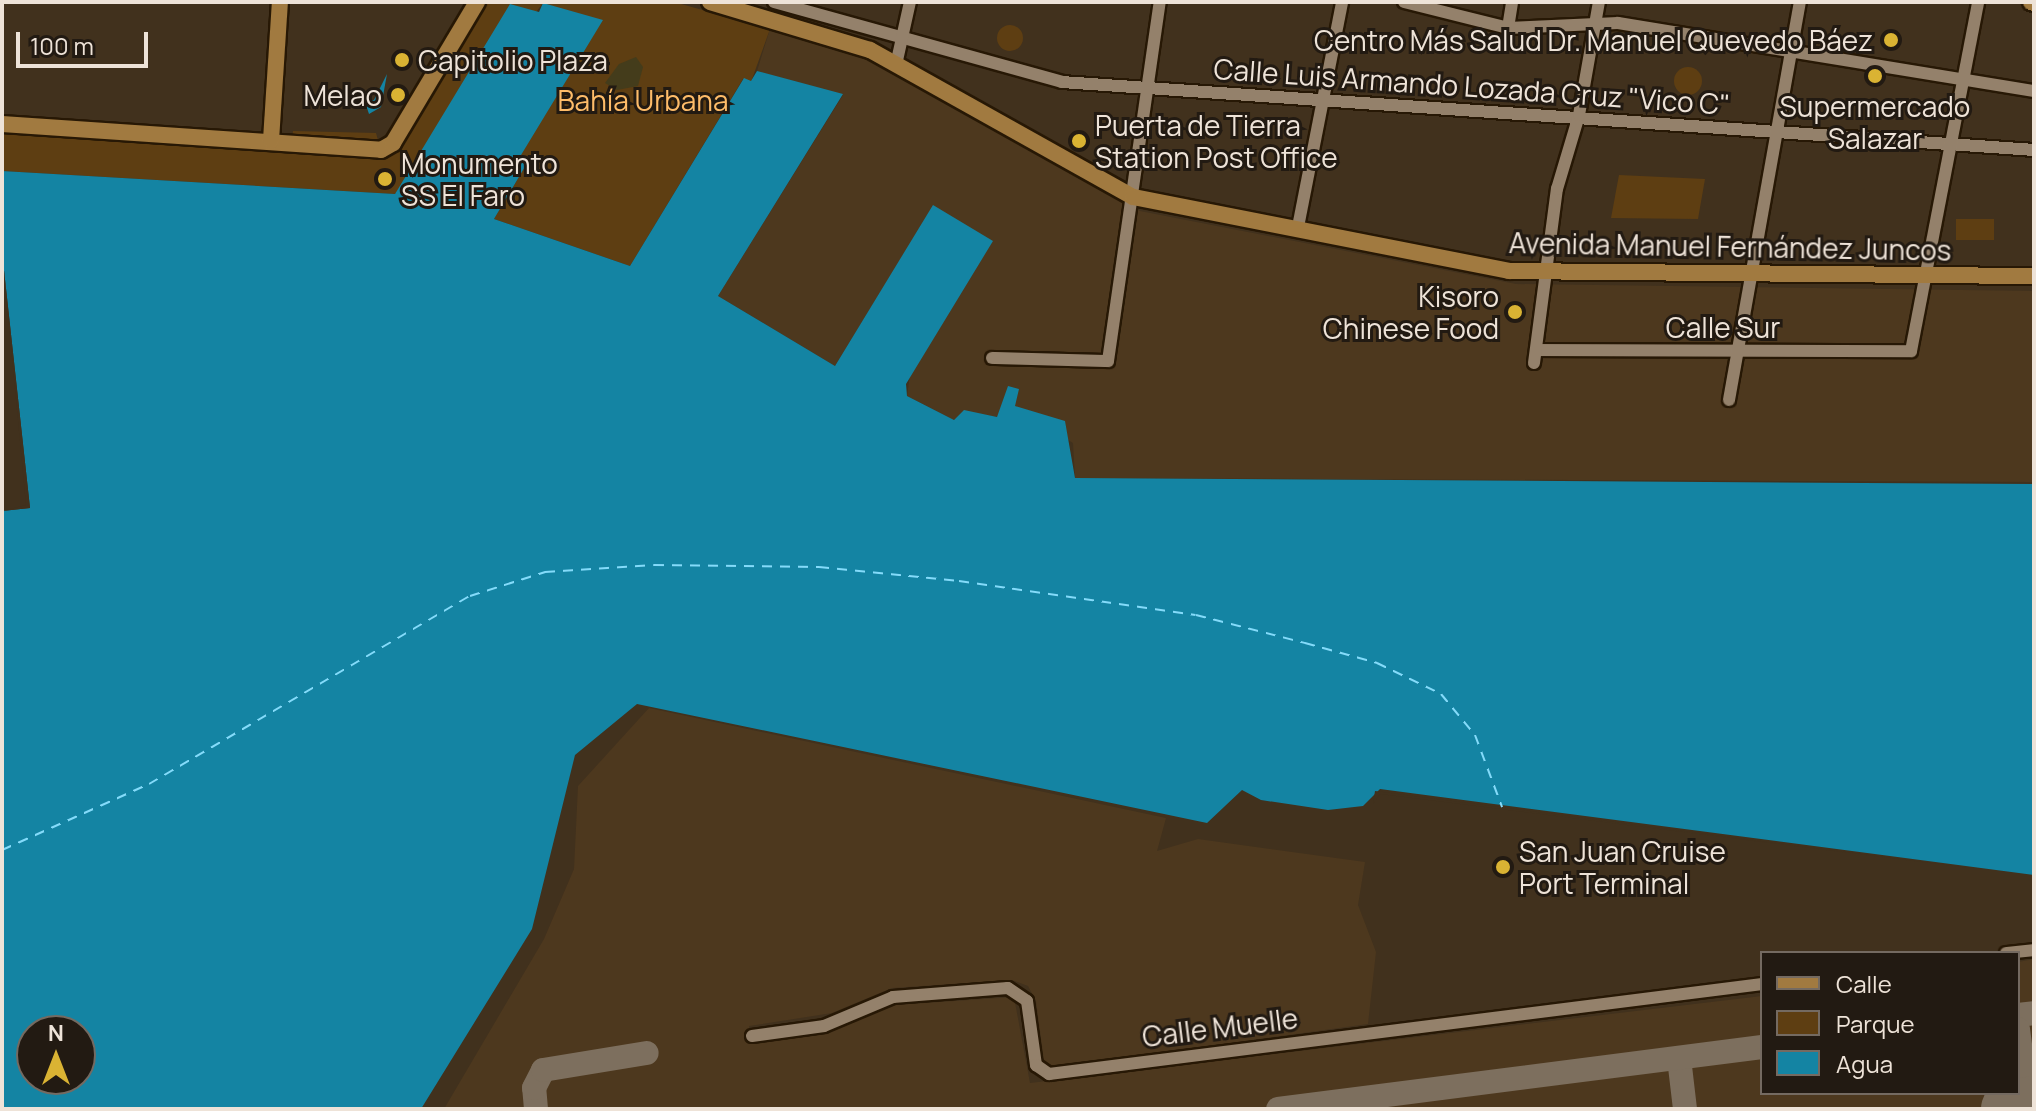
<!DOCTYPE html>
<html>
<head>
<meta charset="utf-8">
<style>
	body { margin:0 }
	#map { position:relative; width:2036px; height:1111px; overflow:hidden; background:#41311d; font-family:Manrope,sans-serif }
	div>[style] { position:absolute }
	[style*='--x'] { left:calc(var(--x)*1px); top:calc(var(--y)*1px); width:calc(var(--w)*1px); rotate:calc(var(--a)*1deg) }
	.built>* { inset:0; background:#4d381e }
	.green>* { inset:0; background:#5e3e12; transform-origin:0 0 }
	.round { border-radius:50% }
	.sand>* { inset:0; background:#443c1b }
	.water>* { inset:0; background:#1484a3 }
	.pier>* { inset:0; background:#41311d }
	.ferry>* { height:2px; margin-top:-1px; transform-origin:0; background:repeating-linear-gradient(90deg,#84dbfa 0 10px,transparent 0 18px) }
	.taxiway>* { height:24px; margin:-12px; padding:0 12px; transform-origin:12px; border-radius:12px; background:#7d6f5e }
	.runway>* { height:60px; margin:-30px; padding:0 30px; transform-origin:30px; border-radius:30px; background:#7d6f5e }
	.roads { filter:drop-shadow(2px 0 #271805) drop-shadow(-2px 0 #271805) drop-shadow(0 2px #271805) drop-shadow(0 -2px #271805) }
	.minor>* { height:12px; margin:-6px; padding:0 6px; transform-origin:6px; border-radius:6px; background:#94816b }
	.major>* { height:16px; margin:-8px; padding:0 8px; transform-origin:8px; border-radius:8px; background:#a17a40 }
	.dots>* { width:22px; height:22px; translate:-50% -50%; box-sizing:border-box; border:4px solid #221a12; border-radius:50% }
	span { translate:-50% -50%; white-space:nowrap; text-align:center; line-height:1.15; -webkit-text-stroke:6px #221a12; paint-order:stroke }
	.poi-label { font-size:28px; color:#eee3d8 }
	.right { translate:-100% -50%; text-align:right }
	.left { translate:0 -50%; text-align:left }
	.street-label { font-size:28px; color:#eee3d8 }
	.park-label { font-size:28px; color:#febc69 }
	.frame { position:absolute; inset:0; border:4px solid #eee3d8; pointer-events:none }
	.legend { position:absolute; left:1760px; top:951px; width:260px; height:144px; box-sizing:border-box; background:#221a12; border:2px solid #746a61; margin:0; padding:10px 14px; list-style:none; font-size:24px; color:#eee3d8 }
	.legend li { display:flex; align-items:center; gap:16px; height:40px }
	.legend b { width:40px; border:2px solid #746a61 }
	.north { position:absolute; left:16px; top:1015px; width:80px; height:80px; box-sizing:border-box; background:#221a12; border:2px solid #746a61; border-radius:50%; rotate:0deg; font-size:22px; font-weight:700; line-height:32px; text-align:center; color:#eee3d8 }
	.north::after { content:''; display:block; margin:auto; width:28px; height:36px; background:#dab333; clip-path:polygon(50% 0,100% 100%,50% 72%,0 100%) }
	.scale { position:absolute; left:16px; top:32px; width:132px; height:36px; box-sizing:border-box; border:4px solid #eee3d8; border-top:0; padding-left:10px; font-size:24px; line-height:28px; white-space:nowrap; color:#eee3d8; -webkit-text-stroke:6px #221a12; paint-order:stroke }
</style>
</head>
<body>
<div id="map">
	<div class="built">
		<i style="clip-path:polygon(770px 29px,872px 60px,1140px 211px,1516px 284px,2034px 291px,2034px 482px,1075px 478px,1073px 443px,1014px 406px,1018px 389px,997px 417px,964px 411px,954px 420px,907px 396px,934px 205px,835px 366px,718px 296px,843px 95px,757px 71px)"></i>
		<i style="clip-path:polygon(649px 708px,1166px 818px,1157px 851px,1198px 839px,1365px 862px,1358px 905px,1376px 952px,1368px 1024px,1055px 1067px,1044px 1061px,1036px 1001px,1028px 986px,1012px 980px,892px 988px,832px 1013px,749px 1026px,751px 1043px,824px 1033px,895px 1005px,1014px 997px,1030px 1083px,1762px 996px,1762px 1093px,2018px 1093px,2018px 962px,2034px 959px,2034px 1109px,444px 1109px,544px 939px,574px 869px,578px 786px)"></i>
	</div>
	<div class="green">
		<i style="clip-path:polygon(487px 2px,674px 2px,770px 29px,751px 82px,743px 79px,630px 266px,494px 219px,526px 165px,518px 161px,543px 3px,395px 194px,2px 171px,2px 133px,380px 156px,399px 145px)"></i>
		<i class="round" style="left:997px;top:25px;width:26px;height:26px"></i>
		<i class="round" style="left:1674px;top:67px;width:28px;height:28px"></i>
		<i style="clip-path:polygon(293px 131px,376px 133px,379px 144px,292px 140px)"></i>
		<i style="clip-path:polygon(1619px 175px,1705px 179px,1698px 219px,1611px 218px)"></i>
		<i style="left:1956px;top:219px;width:38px;height:21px"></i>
	</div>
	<div class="sand">
		<i style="clip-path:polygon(636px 57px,643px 67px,638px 86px,617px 90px,605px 83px,619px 64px)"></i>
	</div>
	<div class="water">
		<i style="clip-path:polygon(evenodd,543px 3px,603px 20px,518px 160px,526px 165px,494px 219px,630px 266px,744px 78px,751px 81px,757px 71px,843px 94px,718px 296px,835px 366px,933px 205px,993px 241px,906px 384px,907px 396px,954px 420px,964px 410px,997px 417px,1008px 386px,1019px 389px,1015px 406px,1065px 421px,1075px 478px,2034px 484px,2034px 875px,1380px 789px,1363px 806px,1328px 810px,1261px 800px,1242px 790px,1207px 823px,637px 704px,575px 755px,532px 929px,421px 1109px,2px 1109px,2px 511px,30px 508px,2px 252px,2px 171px,395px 194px,510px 4px,539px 12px,543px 3px,32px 1031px,80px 1031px,80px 1079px,32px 1079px,32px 1031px)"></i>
		<i style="clip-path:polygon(387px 74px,381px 107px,369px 114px,365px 102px,374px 100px)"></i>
	</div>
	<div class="pier">
		<i style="clip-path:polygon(2px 252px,30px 508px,2px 511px,26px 505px)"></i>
		<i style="clip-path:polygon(1375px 791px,1978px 869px,1380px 794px,1373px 804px)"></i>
	</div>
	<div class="ferry">
		<i style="--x:2;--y:850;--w:161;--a:-24.2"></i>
		<i style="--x:149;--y:784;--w:372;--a:-30.4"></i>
		<i style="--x:470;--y:596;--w:79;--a:-17.7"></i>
		<i style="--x:545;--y:572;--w:109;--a:-3.7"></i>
		<i style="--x:654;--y:565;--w:165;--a:0.7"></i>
		<i style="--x:819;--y:567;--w:141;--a:5.7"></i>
		<i style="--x:959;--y:581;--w:239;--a:8.2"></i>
		<i style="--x:1196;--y:615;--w:113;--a:14.4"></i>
		<i style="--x:1305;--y:643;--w:75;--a:15.5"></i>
		<i style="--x:1377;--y:663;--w:71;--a:25.8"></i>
		<i style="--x:1441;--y:694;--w:53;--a:50.3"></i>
		<i style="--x:1475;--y:735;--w:77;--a:69.4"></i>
	</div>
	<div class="taxiway">
		<i style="--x:2018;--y:1015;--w:16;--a:-7"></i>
		<i style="--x:2018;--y:1029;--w:79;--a:82.7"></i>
		<i style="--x:1679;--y:1058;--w:51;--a:83.3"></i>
		<i style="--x:536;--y:1109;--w:21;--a:-95"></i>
		<i style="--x:534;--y:1088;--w:20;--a:-63"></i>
		<i style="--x:543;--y:1070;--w:105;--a:-9.3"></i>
		<i style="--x:1278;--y:1109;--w:488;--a:-7.3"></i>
	</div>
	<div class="runway">
		<i style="--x:2011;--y:1109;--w:23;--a:-7"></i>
	</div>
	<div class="roads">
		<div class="minor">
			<i style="--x:774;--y:2;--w:299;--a:15.5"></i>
			<i style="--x:1062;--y:82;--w:974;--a:4"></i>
			<i style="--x:1404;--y:2;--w:107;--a:14"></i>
			<i style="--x:1508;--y:28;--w:110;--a:-2.6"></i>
			<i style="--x:1618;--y:23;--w:422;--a:9.3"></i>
			<i style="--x:1508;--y:28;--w:26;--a:-81"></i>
			<i style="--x:896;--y:65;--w:65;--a:-77.5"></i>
			<i style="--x:1298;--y:227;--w:229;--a:-78.9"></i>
			<i style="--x:1536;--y:350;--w:375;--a:0.2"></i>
			<i style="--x:1911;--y:351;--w:355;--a:-79.1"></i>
			<i style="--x:992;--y:358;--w:116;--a:1.5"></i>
			<i style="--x:1108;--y:361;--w:363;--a:-81.8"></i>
			<i style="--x:1534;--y:363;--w:176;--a:-82.5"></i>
			<i style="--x:1557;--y:189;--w:77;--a:-73.4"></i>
			<i style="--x:1579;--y:115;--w:115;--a:-80"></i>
			<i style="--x:1729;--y:400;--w:404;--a:-79.9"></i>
			<i style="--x:2006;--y:953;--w:28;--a:-6"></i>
			<i style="--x:752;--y:1036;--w:73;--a:-7.9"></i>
			<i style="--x:824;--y:1026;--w:75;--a:-22.8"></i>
			<i style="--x:893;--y:997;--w:115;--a:-4.5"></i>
			<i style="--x:1008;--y:988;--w:23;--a:34"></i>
			<i style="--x:1027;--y:1001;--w:65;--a:82"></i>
			<i style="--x:1036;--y:1065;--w:16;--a:35"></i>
			<i style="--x:1049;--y:1074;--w:719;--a:-7.19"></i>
		</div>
		<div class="major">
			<i style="--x:710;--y:2;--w:167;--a:16.7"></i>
			<i style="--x:870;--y:50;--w:301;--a:29.2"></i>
			<i style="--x:1133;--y:197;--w:383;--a:11.1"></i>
			<i style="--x:1509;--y:271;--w:525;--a:0.55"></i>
			<i style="--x:2031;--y:2;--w:3;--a:18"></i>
			<i style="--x:2;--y:124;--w:380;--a:3.9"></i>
			<i style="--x:381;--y:150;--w:14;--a:-30"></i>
			<i style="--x:393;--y:143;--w:164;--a:-59.2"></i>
			<i style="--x:271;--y:140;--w:138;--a:-86.3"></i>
		</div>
	</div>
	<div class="dots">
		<i style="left:1891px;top:40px;background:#dab333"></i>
		<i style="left:402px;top:60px;background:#dab333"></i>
		<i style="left:1875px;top:76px;background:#dab333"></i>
		<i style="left:398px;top:95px;background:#dab333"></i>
		<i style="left:1079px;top:141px;background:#dab333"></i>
		<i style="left:385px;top:179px;background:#dab333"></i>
		<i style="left:1515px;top:312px;background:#dab333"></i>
		<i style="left:1503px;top:867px;background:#dab333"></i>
	</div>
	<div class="poi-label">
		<span class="right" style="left:1873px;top:40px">Centro Más Salud Dr. Manuel Quevedo Báez</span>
		<span class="left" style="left:418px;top:60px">Capitolio Plaza</span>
		<span class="right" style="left:382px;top:95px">Melao</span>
		<span style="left:1875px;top:122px">Supermercado<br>Salazar</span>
		<span class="left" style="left:1095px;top:141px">Puerta de Tierra<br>Station Post Office</span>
		<span class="left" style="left:401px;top:179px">Monumento<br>SS El Faro</span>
		<span class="right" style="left:1499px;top:312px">Kisoro<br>Chinese Food</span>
		<span class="left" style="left:1519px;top:867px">San Juan Cruise<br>Port Terminal</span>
	</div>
	<div class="street-label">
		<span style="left:1472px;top:86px;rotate:4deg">Calle Luis Armando Lozada Cruz "Vico C"</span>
		<span style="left:1730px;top:246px;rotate:1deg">Avenida Manuel Fernández Juncos</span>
		<span style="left:1723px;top:327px">Calle Sur</span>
		<span style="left:1220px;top:1027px;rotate:-7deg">Calle Muelle</span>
	</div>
	<div class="park-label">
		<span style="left:643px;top:100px">Bahía Urbana</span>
	</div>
	<div class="frame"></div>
	<ul class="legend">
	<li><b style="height:10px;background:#a17a40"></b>Calle</li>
	<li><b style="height:22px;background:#5e3e12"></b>Parque</li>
	<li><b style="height:22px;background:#1484a3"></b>Agua</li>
	</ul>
	<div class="north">N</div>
	<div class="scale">100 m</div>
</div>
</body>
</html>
